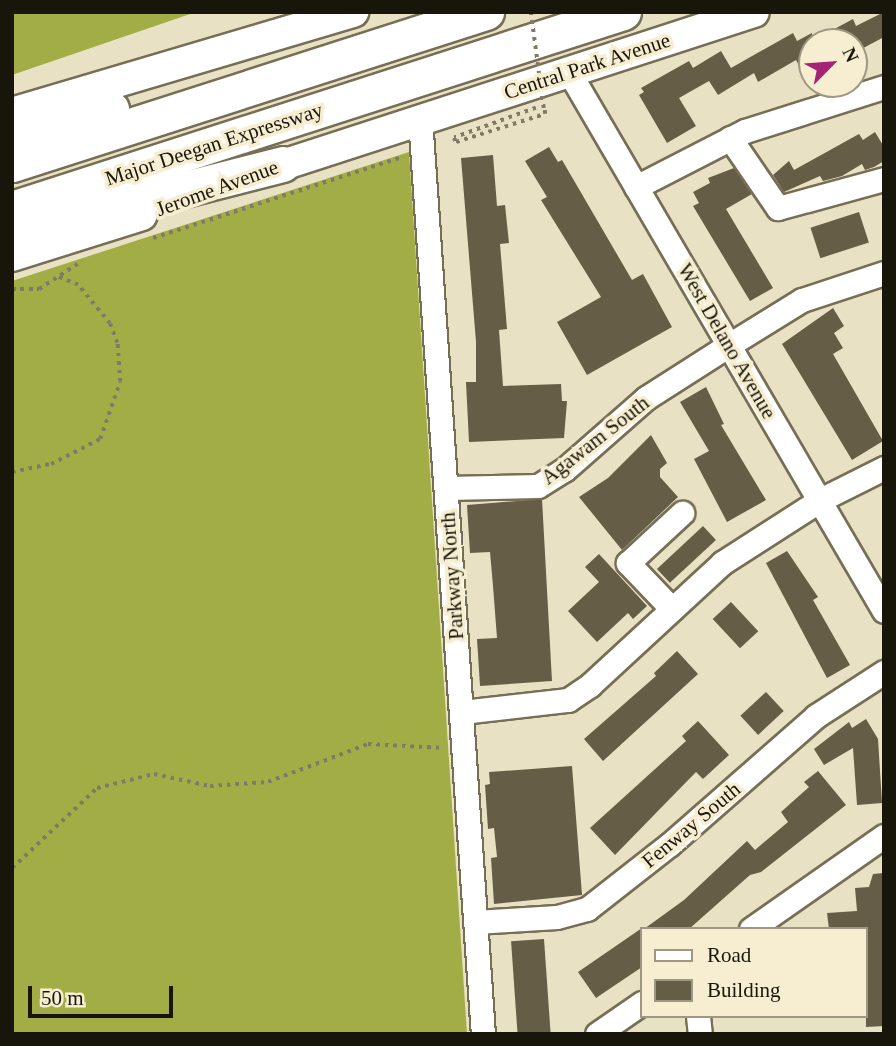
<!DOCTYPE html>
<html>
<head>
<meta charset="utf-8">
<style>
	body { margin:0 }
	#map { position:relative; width:896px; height:1046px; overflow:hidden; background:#e9e1c4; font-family:Georgia,serif }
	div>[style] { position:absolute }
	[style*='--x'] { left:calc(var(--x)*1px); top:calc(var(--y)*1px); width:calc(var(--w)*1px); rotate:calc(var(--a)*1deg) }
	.forest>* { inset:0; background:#a2ae45 }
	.building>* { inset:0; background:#655d45; transform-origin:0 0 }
	.path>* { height:3.5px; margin-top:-1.75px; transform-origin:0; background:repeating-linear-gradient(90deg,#807a67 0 3.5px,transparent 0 8.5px) }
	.roads { filter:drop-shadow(2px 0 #766e55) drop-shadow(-2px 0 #766e55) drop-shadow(0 2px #766e55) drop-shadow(0 -2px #766e55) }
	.minor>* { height:23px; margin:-11.5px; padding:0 11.5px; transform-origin:11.5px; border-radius:11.5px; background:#fff }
	.major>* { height:30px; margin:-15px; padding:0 15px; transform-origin:15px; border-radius:15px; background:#fff }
	.highway>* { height:35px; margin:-17.5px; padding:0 17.5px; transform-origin:17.5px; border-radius:17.5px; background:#fff }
	.path-bridge>* { height:3.5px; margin-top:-1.75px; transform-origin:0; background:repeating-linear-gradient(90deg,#807a67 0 3.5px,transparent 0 8.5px) }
	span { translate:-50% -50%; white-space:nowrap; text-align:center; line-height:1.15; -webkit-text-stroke:7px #f7eed1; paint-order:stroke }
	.street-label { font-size:21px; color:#18150b }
	.frame { position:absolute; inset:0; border:14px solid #18150b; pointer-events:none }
	.legend { position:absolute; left:640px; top:927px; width:228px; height:91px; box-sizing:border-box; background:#f7eed1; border:2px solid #9e9782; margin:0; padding:9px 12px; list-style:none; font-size:21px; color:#18150b }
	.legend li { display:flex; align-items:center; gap:14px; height:35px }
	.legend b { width:35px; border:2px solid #9e9782 }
	.north { position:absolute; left:798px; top:28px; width:70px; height:70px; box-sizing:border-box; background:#f7eed1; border:2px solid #9e9782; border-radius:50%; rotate:65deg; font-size:19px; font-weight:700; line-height:28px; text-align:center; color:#18150b }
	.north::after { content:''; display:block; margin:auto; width:24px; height:32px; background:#a32475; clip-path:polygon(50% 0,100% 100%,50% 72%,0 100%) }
	.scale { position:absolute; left:28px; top:986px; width:145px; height:32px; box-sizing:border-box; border:4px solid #18150b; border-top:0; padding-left:9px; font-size:21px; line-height:24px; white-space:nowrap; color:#18150b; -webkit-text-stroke:5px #f7eed1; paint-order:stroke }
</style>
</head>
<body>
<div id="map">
	<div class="forest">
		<i style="clip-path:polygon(12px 12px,196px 12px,12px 75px)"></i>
		<i style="clip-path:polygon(409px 152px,467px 1034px,12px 1034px,12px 281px)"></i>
	</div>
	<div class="building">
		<i style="clip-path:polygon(884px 12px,884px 37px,854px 53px,854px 42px,812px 42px,812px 65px,802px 71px,796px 60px,758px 82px,754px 73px,718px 95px,709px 81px,679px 98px,696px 126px,667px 143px,639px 95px,644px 92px,641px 88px,689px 61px,693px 68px,721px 51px,731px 68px,793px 33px,797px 41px,812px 33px,812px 41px,853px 19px,856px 26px)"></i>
		<i style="clip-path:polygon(875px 132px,884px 147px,884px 161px,874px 167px,865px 170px,862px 164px,842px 176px,823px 181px,820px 176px,784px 192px,773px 175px,789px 161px,794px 170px,859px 134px,863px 140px)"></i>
		<i style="clip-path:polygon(549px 147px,558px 162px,562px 160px,632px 280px,643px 274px,672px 327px,587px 375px,557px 322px,601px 297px,541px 200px,547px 197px,525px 161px)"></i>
		<i style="clip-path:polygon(493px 155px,497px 206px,505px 205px,509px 243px,500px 244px,507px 329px,499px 330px,503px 386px,561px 384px,562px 401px,567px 401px,564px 438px,469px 442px,466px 382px,476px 382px,476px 342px,461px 158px)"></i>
		<i style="clip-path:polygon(734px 168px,752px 194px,726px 209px,773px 288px,750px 301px,693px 206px,699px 203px,693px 192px,710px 183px,708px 178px)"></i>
		<i style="left:859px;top:212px;width:32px;height:51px;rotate:72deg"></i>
		<i style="clip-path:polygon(833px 308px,844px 326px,834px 333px,843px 348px,833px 354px,883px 441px,852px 460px,782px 344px)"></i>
		<i style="clip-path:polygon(706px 387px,724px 424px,721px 425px,766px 500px,727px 522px,694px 459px,709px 451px,680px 402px)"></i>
		<i style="clip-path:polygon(651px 435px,667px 463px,660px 469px,660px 477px,678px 497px,622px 550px,579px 497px,608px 478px)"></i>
		<i style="clip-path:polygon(542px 499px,552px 681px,480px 686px,477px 639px,497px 638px,493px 586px,490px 552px,470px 553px,467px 505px)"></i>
		<i style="left:703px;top:526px;width:19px;height:63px;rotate:47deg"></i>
		<i style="clip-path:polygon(787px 551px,818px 597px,813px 600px,850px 665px,827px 678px,766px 563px)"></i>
		<i style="clip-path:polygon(599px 554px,647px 606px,633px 619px,628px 613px,597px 642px,568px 611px,599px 582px,585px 567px)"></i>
		<i style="left:731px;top:602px;width:40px;height:25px;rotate:47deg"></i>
		<i style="clip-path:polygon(677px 651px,698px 674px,603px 761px,584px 739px,656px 676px,654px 673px)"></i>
		<i style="left:766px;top:692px;width:26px;height:35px;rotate:47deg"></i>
		<i style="clip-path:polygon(866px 719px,878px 739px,882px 803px,857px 805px,853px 748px,824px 765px,814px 749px,849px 722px,852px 728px)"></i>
		<i style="clip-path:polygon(698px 721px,729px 755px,703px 779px,696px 772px,615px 855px,590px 828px,686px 741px,682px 736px)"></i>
		<i style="clip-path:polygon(572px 766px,582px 895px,494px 904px,491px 858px,497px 857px,494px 828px,488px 829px,485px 785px,490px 784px,489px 772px)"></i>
		<i style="clip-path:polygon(818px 771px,846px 805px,761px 872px,750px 875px,689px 929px,644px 929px,684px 900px,747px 841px,755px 850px,788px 822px,781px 812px,809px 787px,804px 782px)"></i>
		<i style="clip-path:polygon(884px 873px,884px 1026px,866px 1027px,866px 929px,829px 929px,827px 913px,857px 911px,855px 888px,869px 887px,873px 874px)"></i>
		<i style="clip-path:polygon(642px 928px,642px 967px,596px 998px,578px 972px)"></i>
		<i style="left:544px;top:939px;width:95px;height:33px;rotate:86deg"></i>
	</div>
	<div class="path">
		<i style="--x:536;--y:108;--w:87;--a:159.9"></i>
		<i style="--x:454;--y:138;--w:4;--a:63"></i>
		<i style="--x:456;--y:142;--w:93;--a:-17.5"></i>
		<i style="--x:545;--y:114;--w:6;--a:-99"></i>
		<i style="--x:153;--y:238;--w:262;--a:-18"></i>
		<i style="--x:12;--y:289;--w:27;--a:0"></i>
		<i style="--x:39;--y:289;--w:51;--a:-33.1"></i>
		<i style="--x:12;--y:472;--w:40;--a:-12"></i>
		<i style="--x:51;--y:464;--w:55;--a:-27"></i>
		<i style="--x:100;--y:439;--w:60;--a:-70.7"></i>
		<i style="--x:120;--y:382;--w:39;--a:-94"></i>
		<i style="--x:117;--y:343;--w:20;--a:-110"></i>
		<i style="--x:110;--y:324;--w:50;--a:-129.4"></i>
		<i style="--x:78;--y:285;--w:24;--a:-158"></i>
		<i style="--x:12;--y:868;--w:117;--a:-43.3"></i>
		<i style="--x:97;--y:788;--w:59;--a:-13.8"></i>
		<i style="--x:154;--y:774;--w:57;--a:12.1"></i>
		<i style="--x:210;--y:786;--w:58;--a:-3.9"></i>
		<i style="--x:268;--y:782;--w:107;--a:-20.8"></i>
		<i style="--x:368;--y:744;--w:76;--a:3"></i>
	</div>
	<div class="roads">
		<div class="minor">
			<i style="--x:569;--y:72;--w:624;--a:59.7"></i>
			<i style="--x:420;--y:118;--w:918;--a:86.07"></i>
			<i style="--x:730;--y:138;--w:85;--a:55.6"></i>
			<i style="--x:778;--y:208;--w:110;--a:-15.3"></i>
			<i style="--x:636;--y:187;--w:123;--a:-27.2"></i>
			<i style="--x:745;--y:131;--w:146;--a:-17.6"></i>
			<i style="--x:447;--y:488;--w:91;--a:-1.3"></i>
			<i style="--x:538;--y:486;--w:31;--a:-32"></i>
			<i style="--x:564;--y:470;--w:109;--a:-41.3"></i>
			<i style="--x:646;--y:398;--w:98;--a:-32.6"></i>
			<i style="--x:729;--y:345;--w:86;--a:-31.7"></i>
			<i style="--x:802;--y:300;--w:86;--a:-18.2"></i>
			<i style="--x:672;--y:609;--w:64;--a:-133.7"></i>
			<i style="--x:628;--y:563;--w:74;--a:-42.8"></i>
			<i style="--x:462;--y:712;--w:107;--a:-6.5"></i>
			<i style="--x:568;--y:700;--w:27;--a:-34"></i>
			<i style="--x:590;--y:685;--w:180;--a:-42.7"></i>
			<i style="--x:722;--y:563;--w:117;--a:-32.7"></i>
			<i style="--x:820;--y:500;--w:72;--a:-26.6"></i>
			<i style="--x:475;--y:922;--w:82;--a:-3.5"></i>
			<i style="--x:557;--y:917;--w:31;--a:-15"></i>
			<i style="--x:587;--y:909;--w:105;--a:-38.1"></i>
			<i style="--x:670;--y:844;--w:194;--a:-41.2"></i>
			<i style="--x:816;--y:716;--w:81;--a:-32.9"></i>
			<i style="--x:751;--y:929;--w:162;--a:-35"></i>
			<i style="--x:698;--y:1016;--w:18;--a:84"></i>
			<i style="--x:597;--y:1034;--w:55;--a:-34.6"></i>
		</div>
		<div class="major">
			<i style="--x:12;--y:113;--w:356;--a:-16.5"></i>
			<i style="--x:261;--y:172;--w:518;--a:-17.98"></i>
			<i style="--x:12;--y:256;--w:136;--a:-17.5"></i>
		</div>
		<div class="highway">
			<i style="--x:12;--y:137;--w:103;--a:-15.8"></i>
			<i style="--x:12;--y:164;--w:498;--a:-17.8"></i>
			<i style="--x:12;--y:209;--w:642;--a:-17.87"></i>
			<i style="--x:12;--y:233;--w:279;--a:-14.3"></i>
		</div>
	</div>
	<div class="path-bridge">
		<i style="--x:531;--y:12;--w:97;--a:82.3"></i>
	</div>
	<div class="street-label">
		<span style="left:587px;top:66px;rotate:-18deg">Central Park Avenue</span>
		<span style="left:214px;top:144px;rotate:-18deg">Major Deegan Expressway</span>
		<span style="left:217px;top:188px;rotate:-20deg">Jerome Avenue</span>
		<span style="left:727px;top:341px;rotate:60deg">West Delano Avenue</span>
		<span style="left:595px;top:440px;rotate:-38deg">Agawam South</span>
		<span style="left:452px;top:576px;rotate:-94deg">Parkway North</span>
		<span style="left:691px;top:825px;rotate:-40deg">Fenway South</span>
	</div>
	<div class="frame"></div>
	<ul class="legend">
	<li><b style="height:9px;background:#fff"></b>Road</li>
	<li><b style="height:19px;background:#655d45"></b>Building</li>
	</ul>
	<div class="north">N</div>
	<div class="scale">50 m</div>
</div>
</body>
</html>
